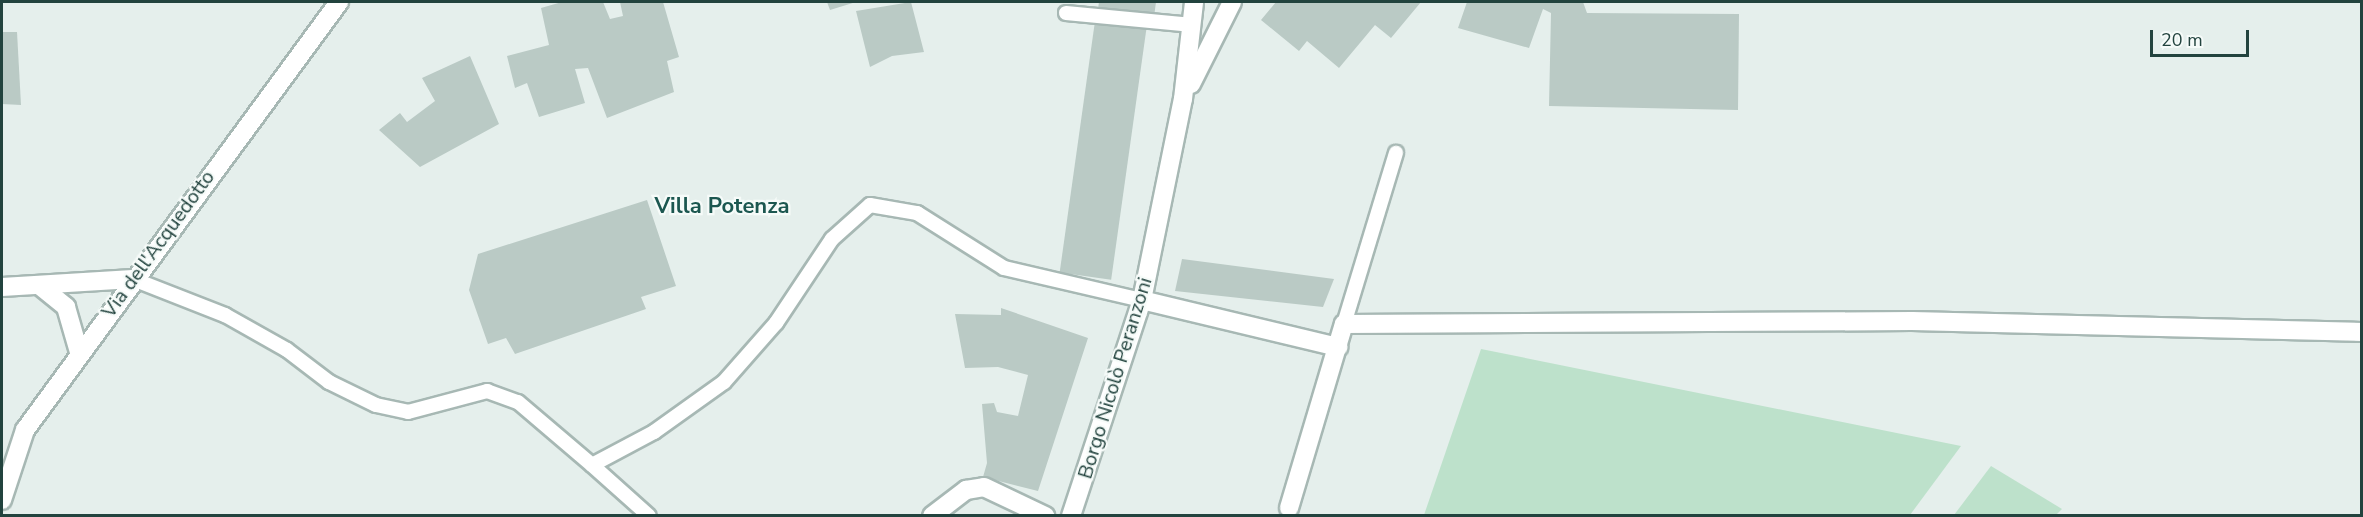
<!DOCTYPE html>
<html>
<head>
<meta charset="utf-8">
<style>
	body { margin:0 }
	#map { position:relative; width:2363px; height:517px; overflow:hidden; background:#e5efec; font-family:"Nunito Sans",sans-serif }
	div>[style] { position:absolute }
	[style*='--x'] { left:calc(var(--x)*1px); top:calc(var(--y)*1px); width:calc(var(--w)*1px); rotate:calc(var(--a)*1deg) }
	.green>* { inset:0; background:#bde1cb }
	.building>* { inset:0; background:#bacac5; transform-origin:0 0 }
	.roads { filter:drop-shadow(2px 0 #a7b8b4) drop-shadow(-2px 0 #a7b8b4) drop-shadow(0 2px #a7b8b4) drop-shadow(0 -2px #a7b8b4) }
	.service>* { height:14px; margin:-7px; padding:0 7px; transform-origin:7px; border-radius:7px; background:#fff }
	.minor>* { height:18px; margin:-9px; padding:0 9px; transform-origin:9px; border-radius:9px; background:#fff }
	.tertiary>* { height:18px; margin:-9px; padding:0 9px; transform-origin:9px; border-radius:9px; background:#fff }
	span { translate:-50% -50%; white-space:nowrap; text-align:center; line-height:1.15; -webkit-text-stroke:4.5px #f6fbf9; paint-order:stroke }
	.street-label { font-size:20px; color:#22433e }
	.quarter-label { font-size:22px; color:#1c5750; font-weight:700 }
	.frame { position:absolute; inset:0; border:3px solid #22433e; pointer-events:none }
	.scale { position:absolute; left:2150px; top:30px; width:99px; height:27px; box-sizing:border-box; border:3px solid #22433e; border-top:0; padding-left:8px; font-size:18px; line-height:21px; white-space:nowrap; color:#22433e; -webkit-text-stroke:4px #f6fbf9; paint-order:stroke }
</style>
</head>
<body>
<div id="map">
	<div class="green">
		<i style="clip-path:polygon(1481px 349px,1961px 446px,1910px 515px,1424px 515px)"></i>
		<i style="clip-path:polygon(1991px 466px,2062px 509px,2056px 515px,1954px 515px)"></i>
	</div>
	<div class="building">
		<i style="clip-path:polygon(562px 2px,603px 2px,610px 19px,623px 16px,620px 2px,663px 2px,679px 57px,667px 61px,674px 92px,607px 118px,588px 68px,575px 69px,585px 103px,539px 117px,527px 83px,515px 88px,507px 56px,549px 45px,541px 8px)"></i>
		<i style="clip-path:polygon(827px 2px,856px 2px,830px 10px)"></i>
		<i style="clip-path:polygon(911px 2px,924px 52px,892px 56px,870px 67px,856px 11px)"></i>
		<i style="clip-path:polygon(1099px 2px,1156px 2px,1154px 17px,1098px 9px)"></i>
		<i style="clip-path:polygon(1276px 2px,1367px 3px,1421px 2px,1391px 38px,1375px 25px,1339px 68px,1307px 41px,1299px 51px,1261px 20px)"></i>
		<i style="clip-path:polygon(1467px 2px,1583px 2px,1587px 13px,1739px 14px,1738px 110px,1549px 106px,1551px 13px,1543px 9px,1529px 48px,1458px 28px)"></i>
		<i style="left:1095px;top:21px;width:52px;height:254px;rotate:8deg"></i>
		<i style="clip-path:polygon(2px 32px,17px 32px,21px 105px,2px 104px)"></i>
		<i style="clip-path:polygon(470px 56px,499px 124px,420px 167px,379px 130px,400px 113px,407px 122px,435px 101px,422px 78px)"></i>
		<i style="clip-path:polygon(647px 200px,676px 286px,641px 297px,646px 309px,515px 354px,506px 338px,488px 344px,469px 290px,478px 254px)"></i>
		<i style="clip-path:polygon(1182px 259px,1334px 279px,1323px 307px,1175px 291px)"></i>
		<i style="clip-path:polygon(1001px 308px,1088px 338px,1038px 491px,983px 477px,987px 463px,982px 404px,994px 403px,997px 412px,1018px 416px,1028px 375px,998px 367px,965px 368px,955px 314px,1001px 315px)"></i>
	</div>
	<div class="roads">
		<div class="service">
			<i style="--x:1066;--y:13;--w:127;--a:5.4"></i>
			<i style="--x:133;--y:279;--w:99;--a:21.4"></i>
			<i style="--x:225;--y:315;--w:71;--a:29.4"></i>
			<i style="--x:287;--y:350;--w:53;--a:37.3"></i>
			<i style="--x:329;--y:382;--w:52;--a:26.1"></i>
			<i style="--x:376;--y:405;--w:33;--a:12"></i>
			<i style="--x:408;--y:412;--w:82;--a:-14.9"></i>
			<i style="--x:487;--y:391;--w:33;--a:20"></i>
			<i style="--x:518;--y:402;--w:97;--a:40.4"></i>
			<i style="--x:592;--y:465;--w:70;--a:-28"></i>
			<i style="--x:654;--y:432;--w:86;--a:-35.5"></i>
			<i style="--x:724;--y:382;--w:79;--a:-48.6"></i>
			<i style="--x:776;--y:323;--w:101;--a:-56.3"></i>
			<i style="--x:832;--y:239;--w:51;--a:-41.8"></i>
			<i style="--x:870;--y:205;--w:48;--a:9.7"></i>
			<i style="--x:917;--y:213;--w:103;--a:32.3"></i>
			<i style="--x:1004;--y:268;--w:142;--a:13.1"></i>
			<i style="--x:1344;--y:324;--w:179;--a:-73.1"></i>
			<i style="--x:592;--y:465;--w:76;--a:41.8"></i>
		</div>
		<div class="minor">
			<i style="--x:39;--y:285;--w:35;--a:39"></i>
			<i style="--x:66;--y:307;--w:47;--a:73.9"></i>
			<i style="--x:2;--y:287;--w:131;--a:-3.5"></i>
			<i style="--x:1142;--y:300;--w:202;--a:13.5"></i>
			<i style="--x:1289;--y:508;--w:192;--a:-73.4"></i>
			<i style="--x:1344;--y:324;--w:568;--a:-0.3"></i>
			<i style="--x:1912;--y:321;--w:450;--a:1.4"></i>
			<i style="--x:932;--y:516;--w:43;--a:-37.4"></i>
			<i style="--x:966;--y:490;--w:18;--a:-9"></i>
			<i style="--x:984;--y:487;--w:68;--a:25.4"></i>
		</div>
		<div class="tertiary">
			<i style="--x:1191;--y:84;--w:92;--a:-63.4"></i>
			<i style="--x:2;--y:500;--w:74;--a:-71.8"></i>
			<i style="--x:25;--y:430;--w:531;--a:-53.73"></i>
			<i style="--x:1071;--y:516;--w:227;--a:-71.8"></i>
			<i style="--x:1142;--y:300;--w:205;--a:-78.5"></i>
			<i style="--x:1183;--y:99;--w:98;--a:-83.5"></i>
		</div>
	</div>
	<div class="street-label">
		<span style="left:158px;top:244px;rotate:-54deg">Via dell'Acquedotto</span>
		<span style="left:1115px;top:378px;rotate:-73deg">Borgo Nicolò Peranzoni</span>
	</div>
	<div class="quarter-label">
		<span style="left:722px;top:207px">Villa Potenza</span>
	</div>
	<div class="frame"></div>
	<div class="scale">20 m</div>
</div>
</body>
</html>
